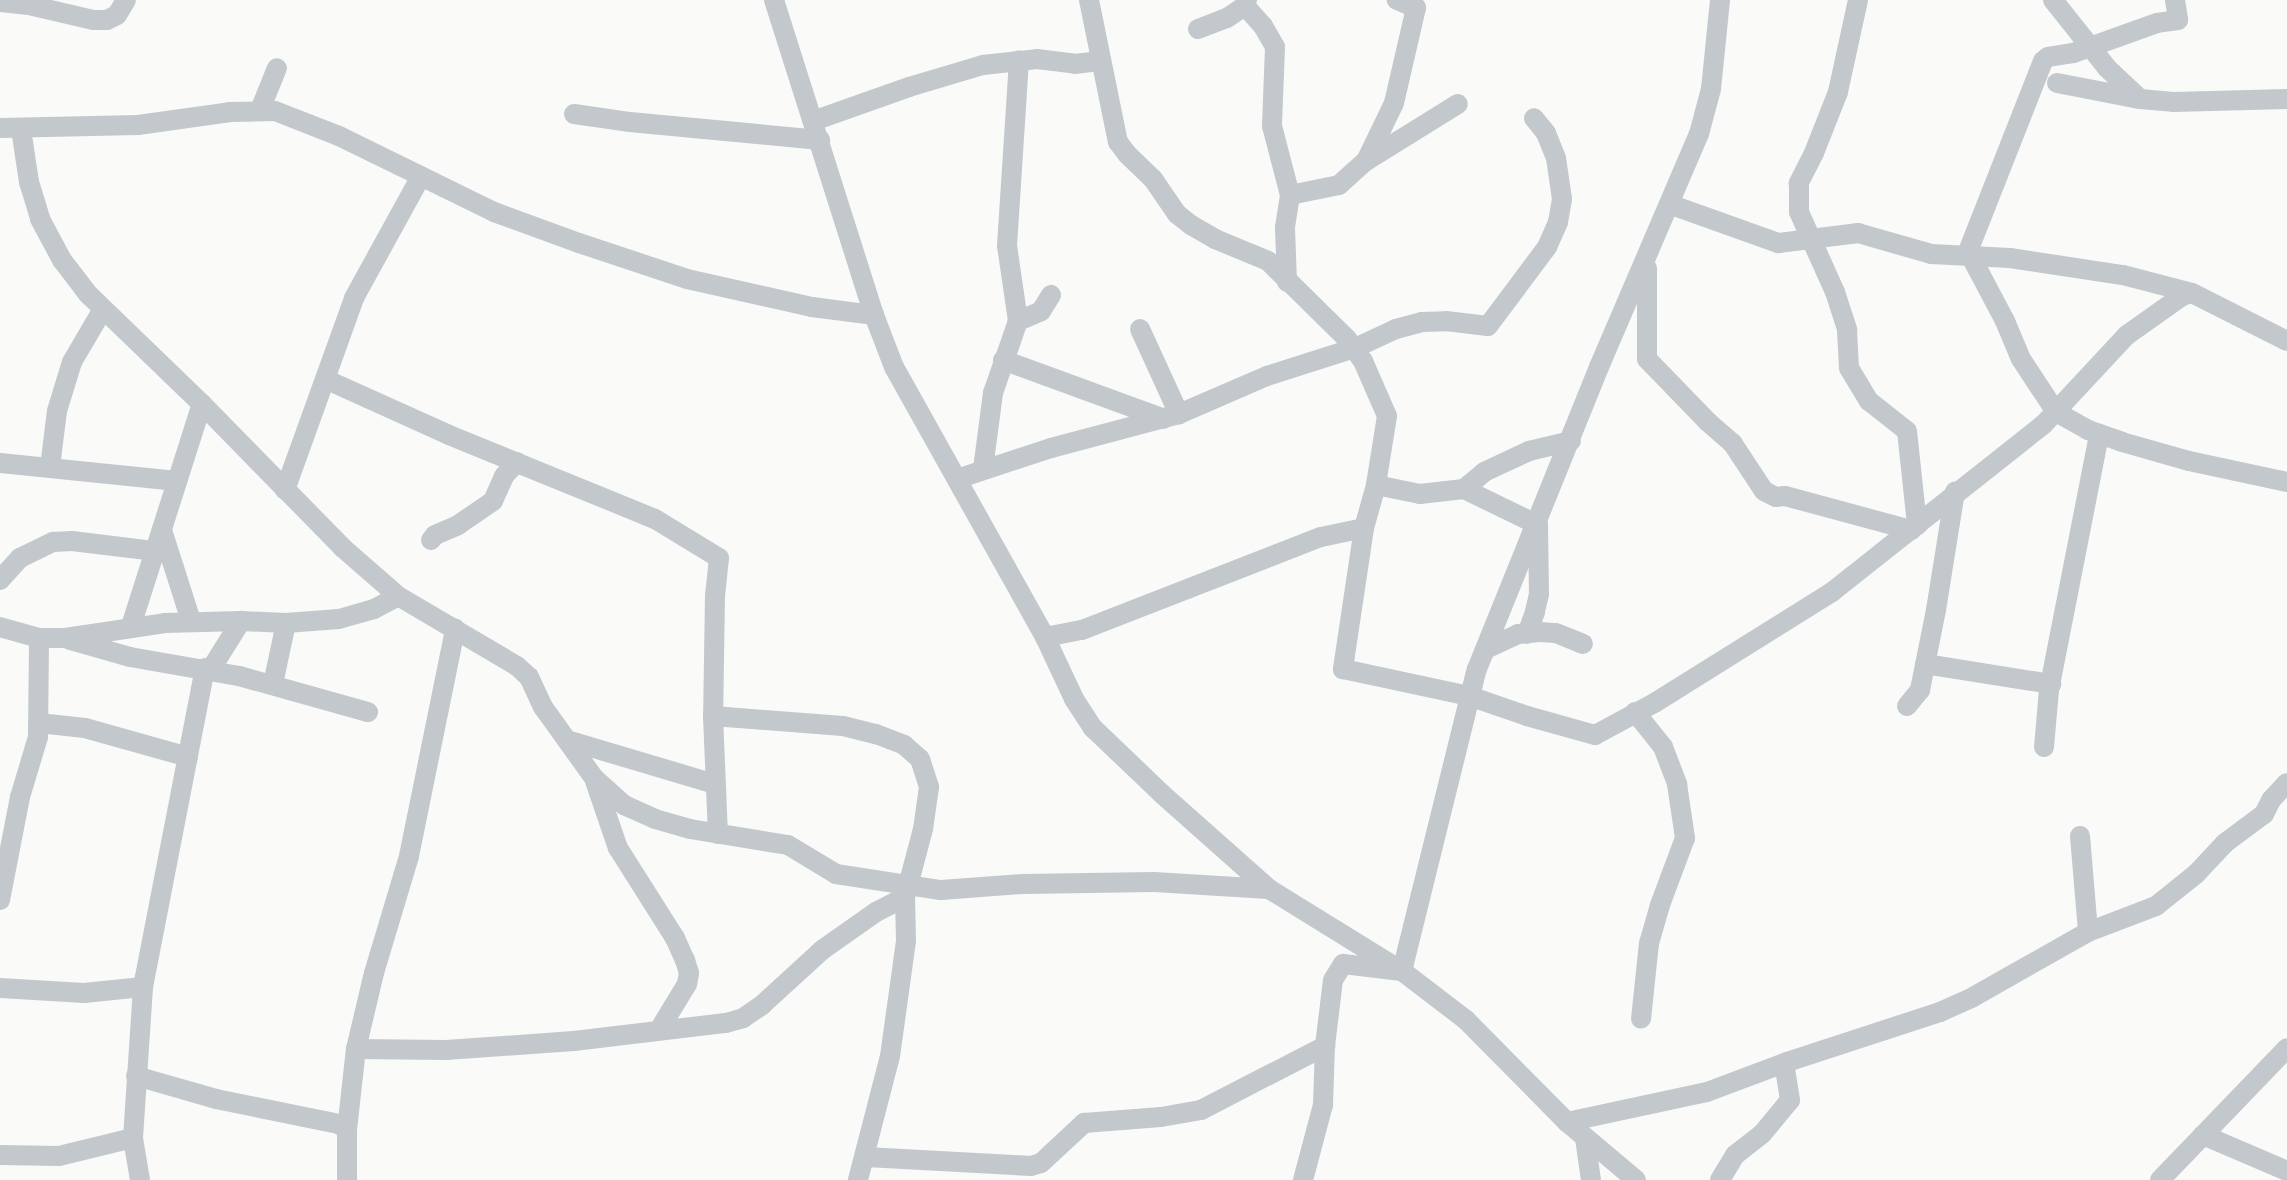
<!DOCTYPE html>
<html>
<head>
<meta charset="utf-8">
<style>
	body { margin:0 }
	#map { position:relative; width:2287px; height:1180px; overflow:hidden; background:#fafaf8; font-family:"Nunito Sans",sans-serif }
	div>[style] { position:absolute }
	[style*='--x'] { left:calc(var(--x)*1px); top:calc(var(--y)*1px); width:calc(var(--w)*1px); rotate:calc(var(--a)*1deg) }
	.street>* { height:20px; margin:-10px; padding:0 10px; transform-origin:10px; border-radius:10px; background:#c3c8cc }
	span { translate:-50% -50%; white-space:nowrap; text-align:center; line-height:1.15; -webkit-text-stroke:6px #fff; paint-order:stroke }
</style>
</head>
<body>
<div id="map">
	<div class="street">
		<i style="--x:774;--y:0;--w:330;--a:72.4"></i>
		<i style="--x:874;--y:315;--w:56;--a:69"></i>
		<i style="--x:894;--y:367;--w:309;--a:60.8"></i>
		<i style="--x:1045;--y:637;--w:68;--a:64.9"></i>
		<i style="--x:1074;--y:699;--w:35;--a:57"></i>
		<i style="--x:1093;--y:728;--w:95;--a:43.7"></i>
		<i style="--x:1162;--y:794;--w:143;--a:41.6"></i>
		<i style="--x:1269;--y:889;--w:156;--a:31.7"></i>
		<i style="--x:1402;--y:971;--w:81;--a:37.4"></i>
		<i style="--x:1466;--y:1020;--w:144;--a:45.3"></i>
		<i style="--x:1567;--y:1122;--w:90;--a:40"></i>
		<i style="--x:1089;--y:0;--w:145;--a:78.5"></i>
		<i style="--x:1118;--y:142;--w:15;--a:53"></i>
		<i style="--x:1127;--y:154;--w:36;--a:44"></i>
		<i style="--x:1153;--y:179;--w:42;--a:55.6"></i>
		<i style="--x:1177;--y:214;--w:18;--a:38"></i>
		<i style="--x:1191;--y:225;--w:28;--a:30"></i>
		<i style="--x:1215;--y:239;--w:57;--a:22.5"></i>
		<i style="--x:1268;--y:261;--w:111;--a:44.6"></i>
		<i style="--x:1347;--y:339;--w:27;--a:54"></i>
		<i style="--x:1363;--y:361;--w:60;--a:66.4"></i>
		<i style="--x:1387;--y:416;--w:70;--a:99.1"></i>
		<i style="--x:1376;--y:485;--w:45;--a:11.6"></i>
		<i style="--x:1420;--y:494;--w:44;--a:-6.5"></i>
		<i style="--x:1464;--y:489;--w:82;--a:25.9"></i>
		<i style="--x:1538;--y:525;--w:69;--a:89.2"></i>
		<i style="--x:1539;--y:594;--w:18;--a:103"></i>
		<i style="--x:1535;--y:612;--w:23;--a:110"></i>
		<i style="--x:1858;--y:0;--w:94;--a:102.3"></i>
		<i style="--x:1838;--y:92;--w:66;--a:111.5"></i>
		<i style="--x:1814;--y:153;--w:34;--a:117"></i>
		<i style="--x:1799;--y:183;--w:29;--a:90"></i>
		<i style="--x:1799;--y:212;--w:88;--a:65.8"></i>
		<i style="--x:1835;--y:292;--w:40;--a:72"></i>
		<i style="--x:1847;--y:330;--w:38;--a:87"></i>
		<i style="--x:1849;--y:368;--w:39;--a:59"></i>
		<i style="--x:1869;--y:401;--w:48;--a:38.3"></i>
		<i style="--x:1907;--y:431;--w:95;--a:83.9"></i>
		<i style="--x:2053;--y:0;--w:87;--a:51.5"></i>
		<i style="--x:2107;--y:68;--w:45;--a:43.2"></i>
		<i style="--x:2175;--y:0;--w:20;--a:81"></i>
		<i style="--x:2178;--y:20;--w:21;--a:172"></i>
		<i style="--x:2157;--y:23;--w:89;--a:160.3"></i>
		<i style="--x:2073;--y:53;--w:25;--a:171"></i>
		<i style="--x:2048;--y:57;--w:6;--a:141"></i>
		<i style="--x:2043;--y:61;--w:204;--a:111.5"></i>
		<i style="--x:1968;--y:251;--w:79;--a:62.1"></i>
		<i style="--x:2005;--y:321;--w:41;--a:67.2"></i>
		<i style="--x:2021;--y:359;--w:64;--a:56.6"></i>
		<i style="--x:2056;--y:412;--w:37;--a:29"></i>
		<i style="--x:2088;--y:430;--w:36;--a:19"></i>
		<i style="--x:2122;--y:442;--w:70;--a:15.8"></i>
		<i style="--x:2189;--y:461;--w:100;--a:12.1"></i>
		<i style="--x:0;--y:2;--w:29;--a:6"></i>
		<i style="--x:29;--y:5;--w:66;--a:13.2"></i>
		<i style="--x:93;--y:20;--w:14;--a:0"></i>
		<i style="--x:107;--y:20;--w:11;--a:-27"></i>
		<i style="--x:117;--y:15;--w:17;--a:-59"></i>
		<i style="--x:1245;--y:6;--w:27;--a:48"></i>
		<i style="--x:1263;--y:26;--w:24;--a:60"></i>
		<i style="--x:1275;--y:47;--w:79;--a:92.2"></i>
		<i style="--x:1272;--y:126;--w:71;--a:75.4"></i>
		<i style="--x:1198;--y:29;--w:31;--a:-21"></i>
		<i style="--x:1227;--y:18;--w:22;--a:-34"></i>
		<i style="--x:1245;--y:6;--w:6;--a:-72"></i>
		<i style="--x:2057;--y:83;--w:85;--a:10.9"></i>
		<i style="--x:2140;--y:99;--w:33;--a:5"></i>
		<i style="--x:2173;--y:102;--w:114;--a:-1.5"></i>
		<i style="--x:260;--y:110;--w:45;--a:-68"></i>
		<i style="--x:574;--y:114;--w:57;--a:8.1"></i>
		<i style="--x:630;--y:122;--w:191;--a:5.4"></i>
		<i style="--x:813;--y:121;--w:102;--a:-19.5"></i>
		<i style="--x:909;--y:87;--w:77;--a:-16.6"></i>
		<i style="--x:983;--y:65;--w:54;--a:-6.3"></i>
		<i style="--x:1037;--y:59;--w:38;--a:7"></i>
		<i style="--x:1075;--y:64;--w:26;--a:-7"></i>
		<i style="--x:0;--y:128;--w:138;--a:-1.2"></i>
		<i style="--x:138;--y:125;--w:93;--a:-8"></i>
		<i style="--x:230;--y:112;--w:45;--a:-1.3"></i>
		<i style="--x:275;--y:111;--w:69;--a:21.3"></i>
		<i style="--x:339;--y:136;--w:173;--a:26.1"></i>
		<i style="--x:494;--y:212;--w:90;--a:20"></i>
		<i style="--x:579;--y:243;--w:114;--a:18.4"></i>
		<i style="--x:687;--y:279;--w:128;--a:12.6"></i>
		<i style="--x:812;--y:307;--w:63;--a:7.4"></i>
		<i style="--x:21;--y:129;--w:54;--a:81.4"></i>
		<i style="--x:29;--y:182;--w:39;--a:73"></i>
		<i style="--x:40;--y:219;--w:47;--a:61.8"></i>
		<i style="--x:62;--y:260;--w:43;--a:52.6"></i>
		<i style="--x:88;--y:294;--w:158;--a:44"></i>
		<i style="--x:202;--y:404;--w:202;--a:45.6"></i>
		<i style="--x:343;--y:548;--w:73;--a:41.1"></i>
		<i style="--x:398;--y:596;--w:138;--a:30.5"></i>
		<i style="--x:517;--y:666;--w:16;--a:43"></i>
		<i style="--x:529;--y:677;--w:33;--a:65"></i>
		<i style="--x:543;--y:707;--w:87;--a:54.3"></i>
		<i style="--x:594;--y:778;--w:40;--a:42"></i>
		<i style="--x:624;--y:805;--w:34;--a:24"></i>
		<i style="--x:655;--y:819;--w:36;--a:16"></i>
		<i style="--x:690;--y:829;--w:99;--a:9.3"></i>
		<i style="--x:788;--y:845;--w:56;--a:31.1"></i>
		<i style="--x:836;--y:874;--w:106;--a:8.7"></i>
		<i style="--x:941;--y:890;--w:82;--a:-4.2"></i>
		<i style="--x:1023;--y:884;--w:131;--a:-0.9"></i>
		<i style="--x:1154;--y:882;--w:115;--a:3.5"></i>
		<i style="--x:1366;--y:161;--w:108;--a:-31.8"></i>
		<i style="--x:1669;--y:204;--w:116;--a:19.7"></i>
		<i style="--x:1778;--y:243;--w:81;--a:-7.1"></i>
		<i style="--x:1858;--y:233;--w:76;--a:16"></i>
		<i style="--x:1931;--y:254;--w:79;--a:2.9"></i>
		<i style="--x:2010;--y:258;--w:114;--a:8.6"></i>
		<i style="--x:2123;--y:275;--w:71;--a:14.6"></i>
		<i style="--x:2192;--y:293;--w:106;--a:26.8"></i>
		<i style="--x:1647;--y:268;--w:91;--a:90"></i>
		<i style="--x:1647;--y:359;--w:88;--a:45.9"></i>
		<i style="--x:1708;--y:422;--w:33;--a:41"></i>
		<i style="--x:1733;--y:444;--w:56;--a:56.6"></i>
		<i style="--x:1764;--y:491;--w:13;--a:27"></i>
		<i style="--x:1776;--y:497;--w:9;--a:-6"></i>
		<i style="--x:1785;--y:496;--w:131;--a:15.1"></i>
		<i style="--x:1287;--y:282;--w:55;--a:-92.1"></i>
		<i style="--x:1285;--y:227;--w:32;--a:-81"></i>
		<i style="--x:1290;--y:195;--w:50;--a:-11.5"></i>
		<i style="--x:1339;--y:185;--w:36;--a:-42"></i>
		<i style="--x:1366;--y:161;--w:64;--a:-64.2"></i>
		<i style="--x:1394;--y:103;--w:98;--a:-77"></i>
		<i style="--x:1416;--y:8;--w:21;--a:-157"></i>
		<i style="--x:1018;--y:321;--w:76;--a:-98.3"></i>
		<i style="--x:1007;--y:246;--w:186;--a:-86.3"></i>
		<i style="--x:1140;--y:329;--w:94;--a:65.4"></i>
		<i style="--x:1003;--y:360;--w:171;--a:20.1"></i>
		<i style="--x:325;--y:379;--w:136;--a:24.3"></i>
		<i style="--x:449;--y:435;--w:222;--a:22.2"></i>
		<i style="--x:655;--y:519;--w:75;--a:31.4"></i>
		<i style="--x:719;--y:558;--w:37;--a:96"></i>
		<i style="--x:715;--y:595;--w:121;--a:90.9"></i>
		<i style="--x:713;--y:716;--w:118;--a:87.6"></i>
		<i style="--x:0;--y:463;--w:178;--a:5.8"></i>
		<i style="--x:50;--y:467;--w:56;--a:-82.9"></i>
		<i style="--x:57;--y:411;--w:51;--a:-73"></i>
		<i style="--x:72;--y:362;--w:61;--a:-59.7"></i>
		<i style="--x:983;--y:469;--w:77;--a:-82.5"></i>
		<i style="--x:993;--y:393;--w:76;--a:-70.9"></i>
		<i style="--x:1018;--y:321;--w:25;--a:-23"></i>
		<i style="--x:1041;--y:311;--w:19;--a:-58"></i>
		<i style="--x:957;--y:479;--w:99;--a:-18.3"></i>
		<i style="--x:1051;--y:448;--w:132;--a:-14.9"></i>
		<i style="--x:1179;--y:414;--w:96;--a:-23.4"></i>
		<i style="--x:1267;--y:376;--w:92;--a:-17.7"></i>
		<i style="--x:1355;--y:348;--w:45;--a:-24.9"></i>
		<i style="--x:1396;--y:329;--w:27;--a:-15"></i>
		<i style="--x:1422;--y:322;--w:24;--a:-2"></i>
		<i style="--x:1446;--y:321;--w:42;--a:6.8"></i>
		<i style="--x:1488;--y:326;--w:99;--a:-53.2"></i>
		<i style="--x:1547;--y:247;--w:27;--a:-66"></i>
		<i style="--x:1558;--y:222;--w:23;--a:-80"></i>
		<i style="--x:1562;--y:199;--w:41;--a:-98.3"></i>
		<i style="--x:1556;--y:158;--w:27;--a:-112"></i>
		<i style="--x:1546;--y:133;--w:19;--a:-129"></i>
		<i style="--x:1464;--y:489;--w:26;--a:-40"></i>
		<i style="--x:1484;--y:472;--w:50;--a:-25"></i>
		<i style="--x:1529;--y:451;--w:43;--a:-13.4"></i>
		<i style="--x:285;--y:490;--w:204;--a:-70.2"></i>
		<i style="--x:354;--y:298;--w:139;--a:-61.2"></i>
		<i style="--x:1364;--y:528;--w:143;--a:98.5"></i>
		<i style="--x:1343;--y:669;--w:129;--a:12.1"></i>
		<i style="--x:1469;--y:696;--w:61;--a:19"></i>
		<i style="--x:1527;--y:716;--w:71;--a:15.6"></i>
		<i style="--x:1595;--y:735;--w:69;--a:-28.4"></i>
		<i style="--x:1656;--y:702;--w:208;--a:-32"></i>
		<i style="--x:1832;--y:592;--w:269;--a:-38.4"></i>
		<i style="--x:2043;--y:425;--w:123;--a:-47"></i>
		<i style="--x:2127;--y:335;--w:67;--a:-35.3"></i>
		<i style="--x:2182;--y:296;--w:10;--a:-17"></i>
		<i style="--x:162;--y:530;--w:96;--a:72.3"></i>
		<i style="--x:431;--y:540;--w:6;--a:-51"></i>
		<i style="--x:435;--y:535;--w:25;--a:-23"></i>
		<i style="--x:458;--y:525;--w:42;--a:-34.4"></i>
		<i style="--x:493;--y:501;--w:27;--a:-66"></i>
		<i style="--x:504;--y:476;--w:19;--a:-47"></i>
		<i style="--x:0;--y:580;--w:30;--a:-48"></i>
		<i style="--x:20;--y:558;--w:37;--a:-26"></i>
		<i style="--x:53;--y:542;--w:19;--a:-3"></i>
		<i style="--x:72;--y:541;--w:84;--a:6.9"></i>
		<i style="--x:131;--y:626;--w:233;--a:-72.3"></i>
		<i style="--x:0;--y:627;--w:41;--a:15.8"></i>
		<i style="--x:39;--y:638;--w:26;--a:0"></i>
		<i style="--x:65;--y:638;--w:101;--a:-8.5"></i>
		<i style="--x:165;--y:623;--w:76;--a:-1.5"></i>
		<i style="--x:241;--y:621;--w:45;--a:2.5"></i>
		<i style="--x:286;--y:623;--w:53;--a:-4.3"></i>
		<i style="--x:339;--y:619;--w:36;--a:-16"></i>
		<i style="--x:374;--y:609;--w:27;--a:-28"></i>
		<i style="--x:1045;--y:637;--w:38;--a:-11"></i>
		<i style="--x:1082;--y:630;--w:256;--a:-21.3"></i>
		<i style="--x:1321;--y:537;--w:44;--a:-11.8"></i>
		<i style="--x:1364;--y:528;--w:45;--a:-74.4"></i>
		<i style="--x:70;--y:640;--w:62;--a:15.8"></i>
		<i style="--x:130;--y:657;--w:111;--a:9.9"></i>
		<i style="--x:239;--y:676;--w:134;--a:15.6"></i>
		<i style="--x:1486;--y:649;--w:35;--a:-25"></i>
		<i style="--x:1518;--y:634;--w:22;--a:-5"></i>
		<i style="--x:1540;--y:632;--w:16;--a:4"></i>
		<i style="--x:1556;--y:633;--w:29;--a:22"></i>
		<i style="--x:1925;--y:664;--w:128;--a:9"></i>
		<i style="--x:211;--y:669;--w:57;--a:-58"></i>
		<i style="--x:273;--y:684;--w:62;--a:-78"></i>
		<i style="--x:1907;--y:706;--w:21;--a:-51"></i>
		<i style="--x:1920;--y:690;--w:82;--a:-78.7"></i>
		<i style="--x:1936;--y:610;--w:120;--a:-80.9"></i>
		<i style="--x:1635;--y:712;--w:45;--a:51.3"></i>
		<i style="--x:1663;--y:747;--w:40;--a:69"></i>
		<i style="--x:1677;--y:784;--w:55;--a:81.6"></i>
		<i style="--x:1685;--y:838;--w:72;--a:110.5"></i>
		<i style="--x:1660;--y:905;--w:40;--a:106"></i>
		<i style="--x:1649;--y:943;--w:76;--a:96"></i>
		<i style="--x:713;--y:716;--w:130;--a:4.4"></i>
		<i style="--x:843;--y:726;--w:34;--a:14"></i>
		<i style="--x:876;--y:734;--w:30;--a:21"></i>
		<i style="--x:904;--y:745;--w:21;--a:41"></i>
		<i style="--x:920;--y:759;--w:29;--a:72"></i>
		<i style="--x:929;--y:787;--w:42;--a:98.1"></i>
		<i style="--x:923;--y:829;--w:70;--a:104.8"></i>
		<i style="--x:905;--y:897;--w:44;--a:88.7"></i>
		<i style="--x:906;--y:941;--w:116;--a:97.9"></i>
		<i style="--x:890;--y:1056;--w:128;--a:104.5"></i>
		<i style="--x:39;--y:723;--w:46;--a:6.2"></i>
		<i style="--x:85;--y:728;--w:107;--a:15.7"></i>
		<i style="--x:567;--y:740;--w:154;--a:16.6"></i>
		<i style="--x:2044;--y:747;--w:57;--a:-85"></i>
		<i style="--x:2049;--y:690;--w:261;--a:-78.9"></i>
		<i style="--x:595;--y:781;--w:71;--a:71.1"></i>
		<i style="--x:618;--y:848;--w:107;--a:57.7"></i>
		<i style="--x:675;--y:938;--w:24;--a:66"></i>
		<i style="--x:685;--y:960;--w:14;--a:73"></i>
		<i style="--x:689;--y:973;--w:11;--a:100"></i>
		<i style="--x:687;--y:984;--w:54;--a:121.3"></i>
		<i style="--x:2080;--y:836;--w:96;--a:85.2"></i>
		<i style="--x:0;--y:900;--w:105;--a:-79"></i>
		<i style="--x:20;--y:797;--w:63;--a:-73.3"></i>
		<i style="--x:38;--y:737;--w:99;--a:-89.4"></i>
		<i style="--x:0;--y:988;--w:84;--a:3.4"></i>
		<i style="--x:84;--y:993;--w:59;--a:-5.8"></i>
		<i style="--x:356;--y:1049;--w:90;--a:0.6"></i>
		<i style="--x:446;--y:1050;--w:128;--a:-4"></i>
		<i style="--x:574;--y:1041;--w:153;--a:-6.8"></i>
		<i style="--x:726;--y:1023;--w:18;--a:-16"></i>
		<i style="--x:743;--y:1018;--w:23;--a:-34"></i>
		<i style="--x:762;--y:1005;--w:81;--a:-42.5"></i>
		<i style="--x:822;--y:950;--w:66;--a:-35.1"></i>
		<i style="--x:876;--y:912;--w:33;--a:-27"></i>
		<i style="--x:136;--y:1076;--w:83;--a:16"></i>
		<i style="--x:216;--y:1099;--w:126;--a:11.5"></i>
		<i style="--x:339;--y:1124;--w:10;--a:37"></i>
		<i style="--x:1567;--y:1122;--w:143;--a:-12.1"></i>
		<i style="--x:1707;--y:1092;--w:85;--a:-20.6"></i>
		<i style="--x:1787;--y:1062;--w:161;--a:-18.1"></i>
		<i style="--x:1940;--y:1012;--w:36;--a:-24"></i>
		<i style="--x:1973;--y:997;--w:132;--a:-29.5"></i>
		<i style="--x:2088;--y:932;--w:73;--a:-20.9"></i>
		<i style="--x:2156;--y:906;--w:51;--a:-38.7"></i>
		<i style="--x:2196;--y:874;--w:42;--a:-46.9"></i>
		<i style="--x:2225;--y:843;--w:49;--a:-36.6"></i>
		<i style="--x:2264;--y:814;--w:16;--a:-63"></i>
		<i style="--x:2271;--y:800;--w:23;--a:-47"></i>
		<i style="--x:2203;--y:1135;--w:91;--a:23.2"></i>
		<i style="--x:1585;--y:1138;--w:42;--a:81.9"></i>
		<i style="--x:0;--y:1155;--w:59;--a:1"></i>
		<i style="--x:59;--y:1156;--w:76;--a:-13.7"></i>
		<i style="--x:866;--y:1157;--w:165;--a:3.1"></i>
		<i style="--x:1031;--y:1166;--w:10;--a:-17"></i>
		<i style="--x:1041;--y:1163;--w:59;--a:-42.9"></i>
		<i style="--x:1084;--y:1123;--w:77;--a:-4.5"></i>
		<i style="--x:1161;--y:1117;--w:41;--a:-9.9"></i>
		<i style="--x:1201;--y:1110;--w:140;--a:-27.3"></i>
		<i style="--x:140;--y:1180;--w:43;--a:-99.5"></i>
		<i style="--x:133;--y:1138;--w:151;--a:-86.2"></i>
		<i style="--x:143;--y:987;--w:325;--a:-79"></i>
		<i style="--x:347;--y:1180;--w:50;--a:-90"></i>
		<i style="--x:347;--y:1130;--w:81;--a:-83.7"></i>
		<i style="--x:356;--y:1049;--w:78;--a:-76.7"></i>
		<i style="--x:374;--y:973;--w:122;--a:-73.3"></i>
		<i style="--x:409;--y:856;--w:232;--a:-78.5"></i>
		<i style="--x:1303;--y:1180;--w:78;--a:-75.1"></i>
		<i style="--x:1323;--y:1105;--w:59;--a:-88.1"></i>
		<i style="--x:1325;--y:1046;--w:66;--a:-83.1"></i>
		<i style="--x:1333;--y:980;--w:19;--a:-58"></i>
		<i style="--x:1343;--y:964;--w:59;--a:6.8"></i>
		<i style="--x:1402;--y:971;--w:311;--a:-76.1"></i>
		<i style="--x:1477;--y:669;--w:326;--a:-68"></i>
		<i style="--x:1599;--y:367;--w:254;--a:-66.8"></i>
		<i style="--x:1699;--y:134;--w:47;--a:-75.1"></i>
		<i style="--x:1711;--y:89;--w:89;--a:-84.2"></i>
		<i style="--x:1720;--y:1180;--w:29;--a:-59"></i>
		<i style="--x:1735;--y:1155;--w:34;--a:-38"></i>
		<i style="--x:1762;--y:1134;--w:44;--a:-50.5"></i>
		<i style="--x:1790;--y:1100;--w:37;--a:-99"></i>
		<i style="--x:2160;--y:1180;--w:183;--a:-46.1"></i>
	</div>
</div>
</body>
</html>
